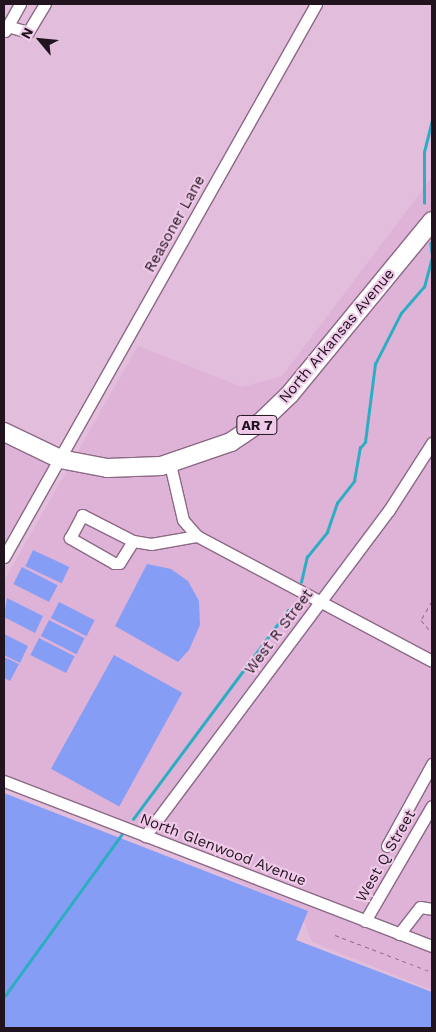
<!DOCTYPE html>
<html>
<head>
<meta charset="utf-8">
<style>
	body { margin:0 }
	#map { position:relative; width:436px; height:1032px; overflow:hidden; background:#e2bddc; font-family:"Work Sans",sans-serif }
	div>[style] { position:absolute }
	[style*='--x'] { left:calc(var(--x)*1px); top:calc(var(--y)*1px); width:calc(var(--w)*1px); rotate:calc(var(--a)*1deg) }
	.built>* { inset:0; background:#dfb3d8 }
	.green>* { inset:0; background:#869df5; transform-origin:0 0 }
	.stream>* { height:2.5px; margin:-1.25px; padding:0 1.25px; transform-origin:1.25px; border-radius:1.25px; background:#2dadc2 }
	.path>* { height:1px; margin-top:-0.5px; transform-origin:0; background:repeating-linear-gradient(90deg,#886e84 0 4px,transparent 0 8px) }
	.roads { filter:drop-shadow(1px 0 #8b6985) drop-shadow(-1px 0 #8b6985) drop-shadow(0 1px #8b6985) drop-shadow(0 -1px #8b6985) }
	.minor>* { height:11px; margin:-5.5px; padding:0 5.5px; transform-origin:5.5px; border-radius:5.5px; background:#fff }
	.highway>* { height:18px; margin:-9px; padding:0 9px; transform-origin:9px; border-radius:9px; background:#fff }
	span { translate:-50% -50%; white-space:nowrap; text-align:center; line-height:1.15; -webkit-text-stroke:4px #f0cae9; paint-order:stroke }
	.shield-label span { padding:1px 4px; background:#f0cae9; border:1px solid; border-radius:4px; -webkit-text-stroke-width:0 }
	.shield-label { font-size:14px; color:#21141f; font-weight:700 }
	.street-label { font-size:15px; color:#21141f }
	.frame { position:absolute; inset:0; border:5px solid #21141f; pointer-events:none }
	.north { position:absolute; left:15px; top:15px; width:50px; height:50px; -webkit-text-stroke:4px #f0cae9; paint-order:stroke; rotate:298deg; font-size:14px; font-weight:700; line-height:20px; text-align:center; color:#21141f }
	.north::after { content:''; display:block; margin:auto; width:18px; height:22px; background:#21141f; clip-path:polygon(50% 0,100% 100%,50% 72%,0 100%) }
</style>
</head>
<body>
<div id="map">
	<div class="built">
		<i style="clip-path:polygon(432px 177px,432px 990px,312px 942px,300px 910px,4px 775px,4px 581px,138px 346px,242px 387px,282px 376px)"></i>
		<i style="clip-path:polygon(4px 432px,60px 459px,4px 546px)"></i>
	</div>
	<div class="green">
		<i style="left:33px;top:550px;width:40px;height:18px;rotate:25deg"></i>
		<i style="clip-path:polygon(147px 564px,171px 569px,188px 581px,199px 601px,200px 625px,189px 650px,178px 662px,115px 626px)"></i>
		<i style="left:22px;top:567px;width:40px;height:19px;rotate:27deg"></i>
		<i style="clip-path:polygon(7px 598px,43px 616px,35px 633px,4px 617px)"></i>
		<i style="left:59px;top:602px;width:40px;height:18px;rotate:27deg"></i>
		<i style="left:49px;top:620px;width:40px;height:18px;rotate:27deg"></i>
		<i style="clip-path:polygon(4px 634px,28px 646px,20px 663px,4px 655px)"></i>
		<i style="left:39px;top:638px;width:40px;height:19px;rotate:27deg"></i>
		<i style="left:114px;top:655px;width:78px;height:130px;rotate:29deg"></i>
		<i style="clip-path:polygon(4px 657px,19px 664px,10px 681px,4px 678px)"></i>
		<i style="clip-path:polygon(4px 793px,308px 911px,296px 940px,432px 992px,432px 1028px,4px 1028px)"></i>
	</div>
	<div class="stream">
		<i style="--x:424;--y:203;--w:51;--a:-90"></i>
		<i style="--x:424;--y:152;--w:32;--a:-76"></i>
		<i style="--x:431;--y:243;--w:10;--a:84"></i>
		<i style="--x:301;--y:582;--w:26;--a:-77"></i>
		<i style="--x:307;--y:557;--w:32;--a:-51"></i>
		<i style="--x:327;--y:532;--w:31;--a:-71"></i>
		<i style="--x:337;--y:503;--w:28;--a:-52"></i>
		<i style="--x:354;--y:481;--w:34;--a:-80"></i>
		<i style="--x:360;--y:448;--w:8;--a:-50"></i>
		<i style="--x:365;--y:442;--w:79;--a:-82.7"></i>
		<i style="--x:375;--y:364;--w:57;--a:-63"></i>
		<i style="--x:401;--y:313;--w:35;--a:-49"></i>
		<i style="--x:424;--y:287;--w:30;--a:-75"></i>
		<i style="--x:133;--y:819;--w:260;--a:-53.4"></i>
		<i style="--x:4;--y:997;--w:201;--a:-54.1"></i>
	</div>
	<div class="path">
		<i style="--x:432;--y:601;--w:22;--a:120"></i>
		<i style="--x:421;--y:620;--w:17;--a:50"></i>
		<i style="--x:335;--y:935;--w:104;--a:20.9"></i>
	</div>
	<div class="roads">
		<div class="minor">
			<i style="--x:7;--y:26;--w:22;--a:16"></i>
			<i style="--x:28;--y:32;--w:33;--a:-59"></i>
			<i style="--x:5;--y:31;--w:31;--a:-61"></i>
			<i style="--x:170;--y:464;--w:57;--a:76.9"></i>
			<i style="--x:183;--y:520;--w:21;--a:49"></i>
			<i style="--x:197;--y:536;--w:266;--a:28"></i>
			<i style="--x:133;--y:541;--w:26;--a:122"></i>
			<i style="--x:119;--y:563;--w:5;--a:180"></i>
			<i style="--x:114;--y:563;--w:51;--a:-150.4"></i>
			<i style="--x:70;--y:538;--w:26;--a:-62"></i>
			<i style="--x:82;--y:515;--w:57;--a:27"></i>
			<i style="--x:133;--y:541;--w:18;--a:9"></i>
			<i style="--x:151;--y:544;--w:47;--a:-9.9"></i>
			<i style="--x:4;--y:557;--w:635;--a:-60.57"></i>
			<i style="--x:4;--y:781;--w:459;--a:21.1"></i>
			<i style="--x:145;--y:836;--w:407;--a:-53.2"></i>
			<i style="--x:389;--y:510;--w:80;--a:-57.3"></i>
			<i style="--x:387;--y:846;--w:94;--a:-61.2"></i>
			<i style="--x:365;--y:921;--w:133;--a:-59.8"></i>
			<i style="--x:399;--y:934;--w:34;--a:-52"></i>
			<i style="--x:420;--y:907;--w:12;--a:9"></i>
		</div>
		<div class="highway">
			<i style="--x:4;--y:432;--w:62;--a:25.7"></i>
			<i style="--x:60;--y:459;--w:48;--a:10.8"></i>
			<i style="--x:107;--y:468;--w:54;--a:-2.1"></i>
			<i style="--x:161;--y:466;--w:74;--a:-18.9"></i>
			<i style="--x:231;--y:442;--w:36;--a:-34"></i>
			<i style="--x:261;--y:422;--w:40;--a:-44"></i>
			<i style="--x:290;--y:394;--w:224;--a:-50.6"></i>
		</div>
	</div>
	<div class="shield-label">
		<span style="left:257px;top:425px">AR 7</span>
	</div>
	<div class="street-label">
		<span style="left:175px;top:224px;rotate:-61deg">Reasoner Lane</span>
		<span style="left:337px;top:336px;rotate:-50deg">North Arkansas Avenue</span>
		<span style="left:279px;top:632px;rotate:-53deg">West R Street</span>
		<span style="left:223px;top:850px;rotate:21deg">North Glenwood Avenue</span>
		<span style="left:386px;top:856px;rotate:-60deg">West Q Street</span>
	</div>
	<div class="frame"></div>
	<div class="north">N</div>
</div>
</body>
</html>
